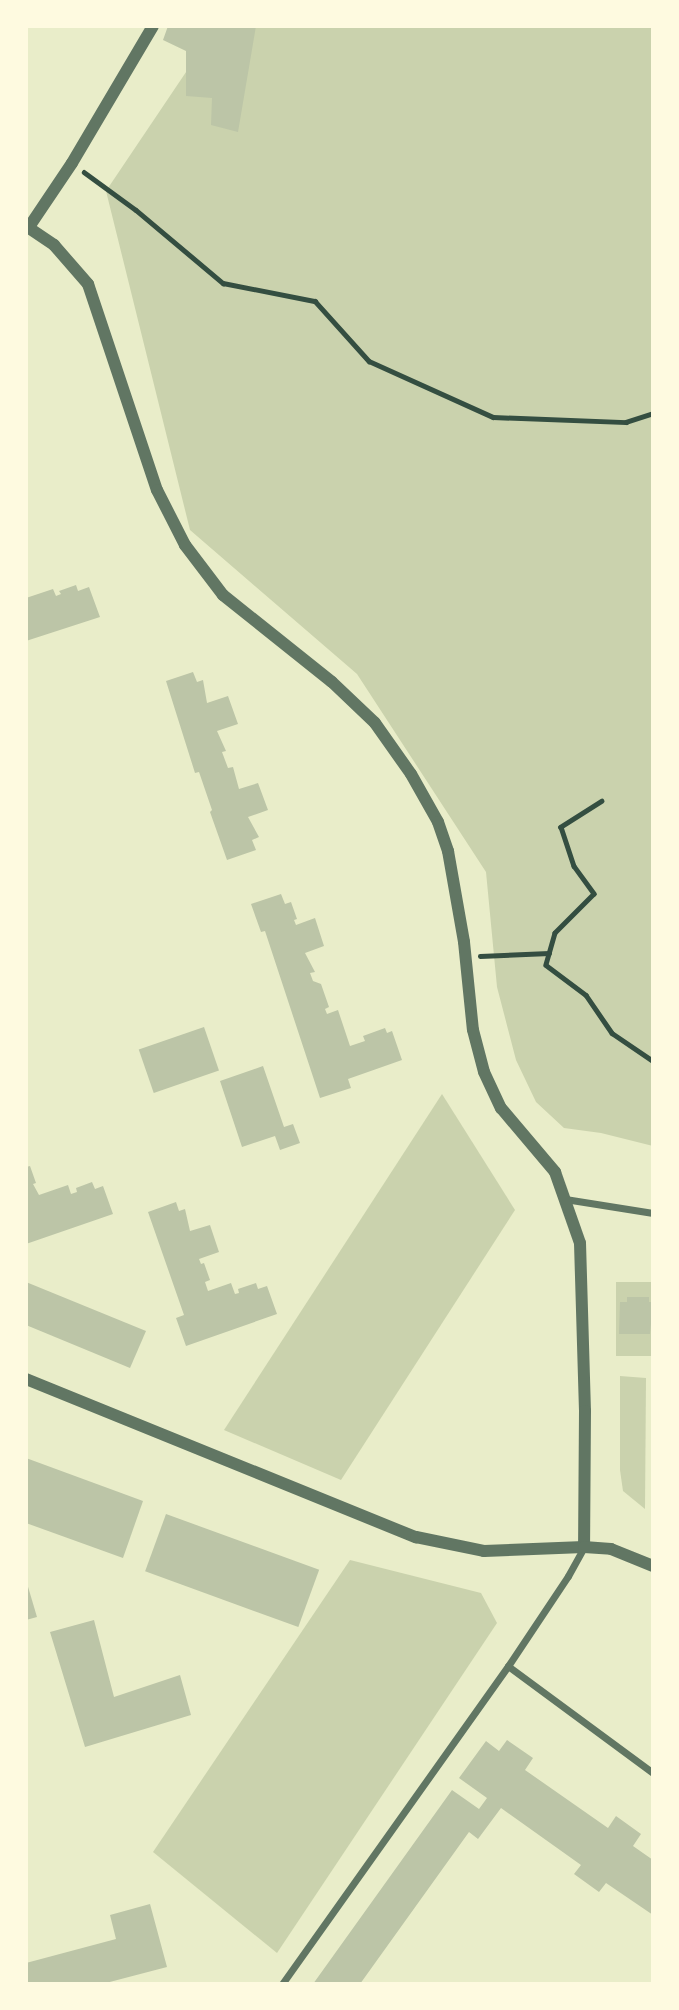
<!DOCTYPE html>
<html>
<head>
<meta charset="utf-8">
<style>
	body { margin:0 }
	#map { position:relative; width:679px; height:2010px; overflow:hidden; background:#e9edc9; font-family:"Roboto Serif",serif }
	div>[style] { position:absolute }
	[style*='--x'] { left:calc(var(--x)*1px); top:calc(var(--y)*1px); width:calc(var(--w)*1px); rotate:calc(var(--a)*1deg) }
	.green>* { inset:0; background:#cad2ad; transform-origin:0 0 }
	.building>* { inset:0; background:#bcc5a7; transform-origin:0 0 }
	.path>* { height:4.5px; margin:-2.25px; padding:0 2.25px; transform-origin:2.25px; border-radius:2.25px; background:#344e41 }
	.minor>* { height:7px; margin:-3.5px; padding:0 3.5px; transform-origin:3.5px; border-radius:3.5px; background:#617663 }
	.tertiary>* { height:12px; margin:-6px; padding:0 6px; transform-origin:6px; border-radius:6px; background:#617663 }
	span { translate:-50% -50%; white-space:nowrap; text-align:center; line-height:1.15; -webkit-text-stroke:5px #fefae0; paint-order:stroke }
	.frame { position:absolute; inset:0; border:28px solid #fefae0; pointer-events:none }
</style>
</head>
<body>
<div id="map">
	<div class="green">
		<i style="clip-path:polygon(217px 26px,653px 26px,653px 1146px,601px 1133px,564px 1128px,536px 1102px,516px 1060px,497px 987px,486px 872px,357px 674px,190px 530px,106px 191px)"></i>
		<i style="clip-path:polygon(442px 1094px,515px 1210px,341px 1480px,224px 1430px)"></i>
		<i style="left:616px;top:1282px;width:37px;height:74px"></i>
		<i style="clip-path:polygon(620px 1376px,646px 1378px,645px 1509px,623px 1491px,620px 1470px)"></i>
		<i style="clip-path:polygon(350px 1560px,481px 1593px,497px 1623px,277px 1953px,153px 1852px)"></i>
	</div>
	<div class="building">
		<i style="clip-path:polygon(168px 26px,256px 26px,238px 132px,211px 125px,212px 98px,186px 96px,186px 51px,163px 40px)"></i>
		<i style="clip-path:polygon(76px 585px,78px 591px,89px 587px,100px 617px,26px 641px,26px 598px,53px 589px,56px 596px,61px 594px,59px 591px)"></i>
		<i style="clip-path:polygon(193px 672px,197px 682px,203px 680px,207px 703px,228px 696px,238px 724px,217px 731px,226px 751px,222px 752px,228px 768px,233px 767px,239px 789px,258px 783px,268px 810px,248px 817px,259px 837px,252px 840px,256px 850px,227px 860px,210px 812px,212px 810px,199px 772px,195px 773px,166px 681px)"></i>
		<i style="clip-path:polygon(281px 894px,285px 904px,291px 902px,297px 919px,294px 920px,296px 925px,315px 918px,324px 946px,305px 953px,315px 972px,310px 973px,313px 981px,321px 984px,329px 1007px,325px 1009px,327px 1014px,338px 1010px,350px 1046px,365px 1041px,363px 1036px,385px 1028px,387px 1033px,392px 1031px,402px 1060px,348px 1079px,351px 1088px,320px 1098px,265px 931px,261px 932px,251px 904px)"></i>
		<i style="left:204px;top:1027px;width:46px;height:69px;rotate:71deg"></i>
		<i style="clip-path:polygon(263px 1066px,284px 1127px,293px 1124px,300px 1143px,280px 1150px,275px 1136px,242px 1147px,220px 1081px)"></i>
		<i style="clip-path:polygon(30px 1166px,36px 1183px,33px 1184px,39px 1195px,68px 1185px,71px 1194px,77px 1192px,76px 1188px,92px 1182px,95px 1189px,103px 1186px,113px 1214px,26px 1244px,26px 1167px)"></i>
		<i style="clip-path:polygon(176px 1202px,179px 1211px,185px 1209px,190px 1231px,210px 1225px,219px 1252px,199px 1259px,201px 1264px,204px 1263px,210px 1280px,205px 1282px,208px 1291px,231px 1283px,235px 1294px,239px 1293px,238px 1289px,256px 1283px,258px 1289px,267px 1286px,277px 1314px,186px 1346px,176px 1318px,184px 1315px,148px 1212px)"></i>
		<i style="clip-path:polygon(26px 1282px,146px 1331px,130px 1368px,26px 1325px)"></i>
		<i style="clip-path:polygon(627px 1297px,649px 1297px,649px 1302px,653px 1302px,650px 1334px,619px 1334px,620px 1302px,627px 1302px)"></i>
		<i style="clip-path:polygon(26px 1458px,143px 1501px,123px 1558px,26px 1523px)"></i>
		<i style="left:166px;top:1514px;width:163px;height:61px;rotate:20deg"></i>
		<i style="clip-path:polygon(26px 1580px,37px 1617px,26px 1620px)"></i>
		<i style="clip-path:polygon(94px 1620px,114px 1697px,180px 1675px,191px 1715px,85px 1747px,50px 1632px)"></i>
		<i style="clip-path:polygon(507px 1740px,533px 1758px,525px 1770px,608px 1828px,616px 1816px,641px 1834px,633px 1846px,653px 1860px,653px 1915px,606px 1883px,599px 1892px,574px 1874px,581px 1865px,501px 1808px,478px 1839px,469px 1832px,360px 1984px,313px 1984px,452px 1790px,479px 1809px,487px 1798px,459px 1778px,486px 1741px,499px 1751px)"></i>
		<i style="clip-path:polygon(150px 1904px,167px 1967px,102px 1984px,26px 1984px,26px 1963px,116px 1939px,110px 1915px)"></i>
	</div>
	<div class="path">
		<i style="--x:84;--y:172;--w:64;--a:36.2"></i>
		<i style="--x:136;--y:210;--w:114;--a:40"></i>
		<i style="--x:223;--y:283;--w:94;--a:11.1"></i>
		<i style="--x:315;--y:301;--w:81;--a:48"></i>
		<i style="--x:369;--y:361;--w:136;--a:24.3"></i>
		<i style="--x:493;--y:417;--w:133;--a:2.2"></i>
		<i style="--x:626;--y:422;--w:28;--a:-18"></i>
		<i style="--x:602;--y:801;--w:49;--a:147.6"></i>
		<i style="--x:561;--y:827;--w:41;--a:71.6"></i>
		<i style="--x:574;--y:866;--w:34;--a:54"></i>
		<i style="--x:594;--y:894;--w:55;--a:135"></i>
		<i style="--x:555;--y:933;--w:33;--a:106"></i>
		<i style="--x:546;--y:965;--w:50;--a:36.9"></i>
		<i style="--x:586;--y:995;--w:46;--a:55.6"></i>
		<i style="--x:612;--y:1033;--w:50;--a:34.3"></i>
		<i style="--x:480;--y:956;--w:69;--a:-2.5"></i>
	</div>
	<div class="minor">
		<i style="--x:565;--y:1199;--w:89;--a:9"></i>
		<i style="--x:508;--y:1666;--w:180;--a:36.4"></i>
		<i style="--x:282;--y:1984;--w:390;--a:-54.6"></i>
		<i style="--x:508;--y:1666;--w:108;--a:-56.3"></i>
		<i style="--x:568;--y:1576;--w:33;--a:-61"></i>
	</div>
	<div class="tertiary">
		<i style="--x:26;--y:226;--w:34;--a:34"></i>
		<i style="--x:54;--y:245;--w:52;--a:48.9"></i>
		<i style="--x:88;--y:284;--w:217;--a:71.5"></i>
		<i style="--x:157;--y:490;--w:62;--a:63"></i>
		<i style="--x:185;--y:545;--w:63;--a:52.8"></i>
		<i style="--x:223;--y:595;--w:139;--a:38.6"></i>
		<i style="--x:332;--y:682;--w:59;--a:43.6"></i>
		<i style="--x:375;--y:723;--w:62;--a:54.8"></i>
		<i style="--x:411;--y:774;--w:55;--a:60.6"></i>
		<i style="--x:438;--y:822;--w:31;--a:71"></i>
		<i style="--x:448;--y:851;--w:92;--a:80"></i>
		<i style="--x:464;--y:942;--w:88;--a:84.2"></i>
		<i style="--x:473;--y:1030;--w:43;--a:75.3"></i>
		<i style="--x:484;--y:1072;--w:40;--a:65"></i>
		<i style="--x:501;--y:1108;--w:84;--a:49.8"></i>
		<i style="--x:555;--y:1172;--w:75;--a:70.6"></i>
		<i style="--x:580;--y:1243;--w:168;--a:88.3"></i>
		<i style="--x:585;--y:1411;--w:136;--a:90.4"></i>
		<i style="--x:29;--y:227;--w:77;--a:-56.1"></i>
		<i style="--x:72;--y:163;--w:159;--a:-59.4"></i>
		<i style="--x:26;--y:1379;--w:421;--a:22.1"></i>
		<i style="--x:416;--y:1537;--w:69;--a:11.6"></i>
		<i style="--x:484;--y:1551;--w:100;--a:-2.3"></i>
		<i style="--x:584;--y:1547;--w:27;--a:4"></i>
		<i style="--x:611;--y:1549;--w:45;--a:22"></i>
	</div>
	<div class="frame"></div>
</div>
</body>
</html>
